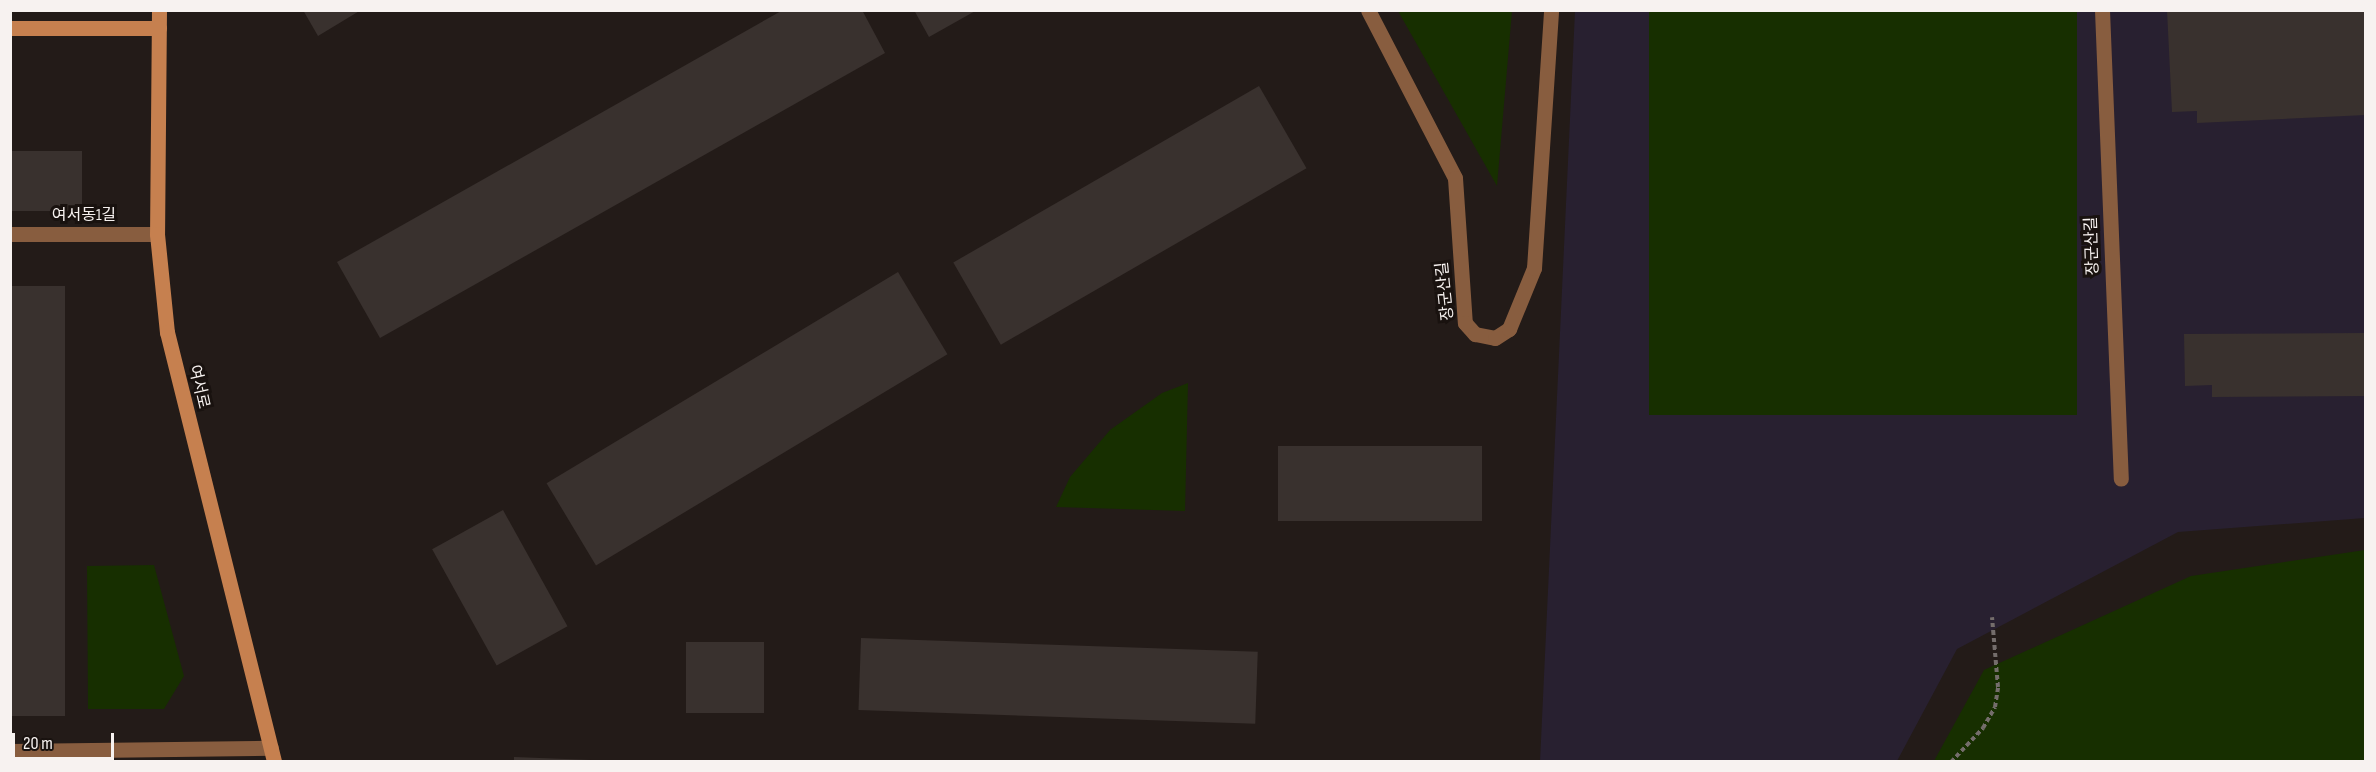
<!DOCTYPE html>
<html>
<head>
<meta charset="utf-8">
<style>
	body { margin:0 }
	#map { position:relative; width:2376px; height:772px; overflow:hidden; background:#231b18; font-family:"Sofia Sans Condensed","Noto Sans KR",sans-serif }
	div>[style] { position:absolute }
	[style*='--x'] { left:calc(var(--x)*1px); top:calc(var(--y)*1px); width:calc(var(--w)*1px); rotate:calc(var(--a)*1deg) }
	.education>* { inset:0; background:#282030 }
	.green>* { inset:0; background:#172f00; transform-origin:0 0 }
	.building>* { inset:0; background:#39312e; transform-origin:0 0 }
	.path>* { height:4px; margin-top:-2px; transform-origin:0; background:repeating-linear-gradient(90deg,#746d6b 0 4.5px,transparent 0 7.5px) }
	.lane>* { height:15px; margin:-7.5px; padding:0 7.5px; transform-origin:7.5px; border-radius:7.5px; background:#885d3f }
	.street>* { height:15px; margin:-7.5px; padding:0 7.5px; transform-origin:7.5px; border-radius:7.5px; background:#885d3f }
	.secondary>* { height:15px; margin:-7.5px; padding:0 7.5px; transform-origin:7.5px; border-radius:7.5px; background:#c6804f }
	span { translate:-50% -50%; white-space:nowrap; text-align:center; line-height:1.15; -webkit-text-stroke:6px #19120f; paint-order:stroke }
	.street-label { font-size:16px; color:#f7f2f0 }
	.frame { position:absolute; inset:0; border:12px solid #f7f2f0; pointer-events:none }
	.scale { position:absolute; left:12px; top:733px; width:102px; height:27px; box-sizing:border-box; border:3px solid #f7f2f0; border-top:0; padding-left:8px; font-size:18px; line-height:21px; white-space:nowrap; color:#f7f2f0; -webkit-text-stroke:4px #19120f; paint-order:stroke }
</style>
</head>
<body>
<div id="map">
	<div class="education">
		<i style="clip-path:polygon(1575px 11px,2365px 11px,2365px 518px,2178px 532px,1957px 649px,1897px 761px,1540px 762px)"></i>
	</div>
	<div class="green">
		<i style="clip-path:polygon(1398px 11px,1512px 11px,1497px 186px)"></i>
		<i style="left:1649px;top:11px;width:428px;height:404px"></i>
		<i style="clip-path:polygon(1188px 383px,1185px 511px,1056px 507px,1070px 477px,1110px 430px,1162px 393px)"></i>
		<i style="clip-path:polygon(2365px 550px,2365px 761px,1934px 761px,1984px 670px,2191px 576px)"></i>
		<i style="clip-path:polygon(154px 565px,184px 676px,164px 709px,88px 709px,87px 566px)"></i>
	</div>
	<div class="building">
		<i style="clip-path:polygon(303px 10px,361px 10px,318px 36px)"></i>
		<i style="clip-path:polygon(783px 10px,862px 10px,885px 53px,380px 338px,337px 262px)"></i>
		<i style="clip-path:polygon(914px 10px,977px 10px,929px 37px)"></i>
		<i style="clip-path:polygon(2167px 10px,2366px 10px,2366px 115px,2197px 123px,2197px 111px,2172px 112px)"></i>
		<i style="left:1259px;top:86px;width:95px;height:353px;rotate:60deg"></i>
		<i style="left:82px;top:151px;width:60px;height:72px;rotate:90deg"></i>
		<i style="left:898px;top:272px;width:96px;height:410px;rotate:59deg"></i>
		<i style="left:10px;top:286px;width:55px;height:430px"></i>
		<i style="clip-path:polygon(2366px 333px,2366px 396px,2212px 397px,2212px 385px,2185px 386px,2184px 334px)"></i>
		<i style="left:1278px;top:446px;width:204px;height:75px"></i>
		<i style="left:503px;top:510px;width:133px;height:81px;rotate:61deg"></i>
		<i style="left:861px;top:638px;width:397px;height:72px;rotate:2deg"></i>
		<i style="left:686px;top:642px;width:78px;height:71px"></i>
		<i style="clip-path:polygon(514px 757px,591px 760px,591px 762px,514px 762px)"></i>
	</div>
	<div class="path">
		<i style="--x:1951;--y:762;--w:47;--a:-46.7"></i>
		<i style="--x:1983;--y:728;--w:24;--a:-60"></i>
		<i style="--x:1995;--y:707;--w:20;--a:-81"></i>
		<i style="--x:1998;--y:687;--w:70;--a:-94.9"></i>
	</div>
	<div class="lane">
		<i style="--x:2102;--y:10;--w:469;--a:87.7"></i>
	</div>
	<div class="street">
		<i style="--x:1368;--y:10;--w:189;--a:62.6"></i>
		<i style="--x:1455;--y:178;--w:145;--a:86.1"></i>
		<i style="--x:1465;--y:323;--w:15;--a:48"></i>
		<i style="--x:1475;--y:334;--w:20;--a:11"></i>
		<i style="--x:1495;--y:338;--w:17;--a:-33"></i>
		<i style="--x:1509;--y:329;--w:66;--a:-67.7"></i>
		<i style="--x:1534;--y:268;--w:259;--a:-86.2"></i>
		<i style="--x:10;--y:234;--w:147;--a:0"></i>
		<i style="--x:10;--y:751;--w:261;--a:-0.7"></i>
	</div>
	<div class="secondary">
		<i style="--x:159;--y:10;--w:224;--a:90.5"></i>
		<i style="--x:157;--y:234;--w:99;--a:84.2"></i>
		<i style="--x:167;--y:332;--w:443;--a:76"></i>
		<i style="--x:10;--y:28;--w:149;--a:0"></i>
	</div>
	<div class="street-label">
		<span style="left:84px;top:216px">여서동1길</span>
		<span style="left:2093px;top:246px;rotate:-92deg">장군산길</span>
		<span style="left:1446px;top:291px;rotate:-96deg">장군산길</span>
		<span style="left:198px;top:387px;rotate:77deg">여서로</span>
	</div>
	<div class="frame"></div>
	<div class="scale">20 m</div>
</div>
</body>
</html>
